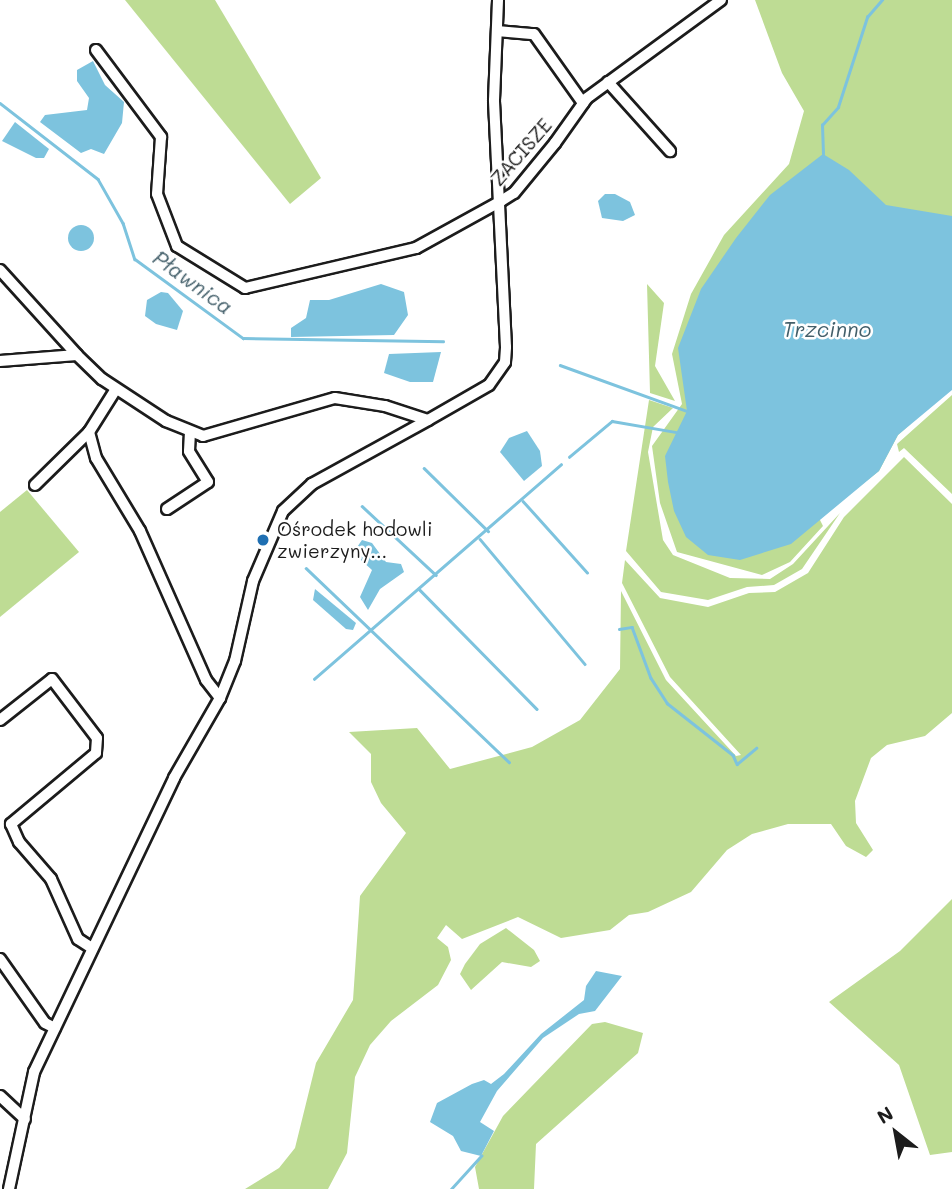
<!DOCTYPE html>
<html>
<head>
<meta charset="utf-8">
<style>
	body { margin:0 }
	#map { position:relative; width:952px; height:1189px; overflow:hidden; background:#fff; font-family:Mali,sans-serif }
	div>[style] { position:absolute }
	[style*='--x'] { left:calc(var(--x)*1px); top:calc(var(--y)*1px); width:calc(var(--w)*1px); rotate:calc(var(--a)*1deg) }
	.green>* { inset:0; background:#bedc94 }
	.water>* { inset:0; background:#7dc3de }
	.round { border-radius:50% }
	.stream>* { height:2.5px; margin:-1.25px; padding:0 1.25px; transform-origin:1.25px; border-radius:1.25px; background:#7dc3de }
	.roads { filter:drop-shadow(2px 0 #1c1c1c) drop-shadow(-2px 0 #1c1c1c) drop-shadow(0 2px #1c1c1c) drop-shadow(0 -2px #1c1c1c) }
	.minor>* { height:10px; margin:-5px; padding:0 5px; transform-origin:5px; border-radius:5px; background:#fff }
	.dots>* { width:19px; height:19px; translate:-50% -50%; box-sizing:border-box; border:4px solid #fff; border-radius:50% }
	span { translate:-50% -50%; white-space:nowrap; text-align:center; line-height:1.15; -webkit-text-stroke:5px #fff; paint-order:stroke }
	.street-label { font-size:19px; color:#1c1c1c }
	.poi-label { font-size:19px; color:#1c1c1c }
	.left { translate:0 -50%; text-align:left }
	.water-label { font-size:21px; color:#435f6a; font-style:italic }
	.north { position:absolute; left:861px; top:1098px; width:70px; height:70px; -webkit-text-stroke:5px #fff; paint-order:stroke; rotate:329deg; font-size:19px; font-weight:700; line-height:28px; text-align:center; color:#1c1c1c }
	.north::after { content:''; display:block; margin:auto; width:24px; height:32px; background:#1c1c1c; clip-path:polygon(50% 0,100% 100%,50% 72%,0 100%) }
</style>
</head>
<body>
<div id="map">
	<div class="green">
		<i style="clip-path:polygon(125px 0,215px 0,321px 178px,290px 204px)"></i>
		<i style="clip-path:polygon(755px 0,952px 0,952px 242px,853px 470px,913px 422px,898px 435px,879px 471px,819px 518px,823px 526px,790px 562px,762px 575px,677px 552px,660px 503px,652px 446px,682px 404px,672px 354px,691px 294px,724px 235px,789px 164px,804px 111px,782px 73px)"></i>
		<i style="clip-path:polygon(647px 284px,664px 303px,655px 366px,675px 401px,650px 393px)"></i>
		<i style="clip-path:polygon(952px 395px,952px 494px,904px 448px,899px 452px,897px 444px)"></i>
		<i style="clip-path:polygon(649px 400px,673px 408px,653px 427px,648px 452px,663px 540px,673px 555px,730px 578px,770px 579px,793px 564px,840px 513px,802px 569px,774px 585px,747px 587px,708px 600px,661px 592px,626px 551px)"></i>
		<i style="clip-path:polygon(904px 457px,952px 504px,952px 713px,925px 736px,887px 745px,871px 758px,855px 801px,856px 823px,873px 850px,866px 857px,846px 846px,831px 824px,788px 824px,752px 834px,727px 850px,691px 892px,648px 912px,629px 915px,610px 930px,561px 938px,518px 917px,462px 939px,446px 925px,437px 938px,448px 947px,451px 960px,438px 985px,391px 1021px,370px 1045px,355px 1077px,347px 1153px,328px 1189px,245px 1189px,279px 1168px,295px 1148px,316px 1063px,353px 1000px,360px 896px,406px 833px,381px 803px,371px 782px,371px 754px,349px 732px,417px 728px,450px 769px,532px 747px,580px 720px,620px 669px,621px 591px,666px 680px,736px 756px,741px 755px,670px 677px,622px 583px,625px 560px,660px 598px,708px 607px,749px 593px,775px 592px,808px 573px,844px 517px)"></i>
		<i style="clip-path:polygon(27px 490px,79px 552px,0 617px,0 512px)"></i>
		<i style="clip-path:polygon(952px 899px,952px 1152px,930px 1155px,899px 1065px,829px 1002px,900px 951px)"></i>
		<i style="clip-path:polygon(506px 928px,534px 950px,540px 961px,531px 967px,502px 962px,471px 990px,460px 974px,465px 964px,480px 944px)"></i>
		<i style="clip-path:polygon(605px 1022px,643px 1033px,638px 1053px,536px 1144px,534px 1189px,479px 1189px,475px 1167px,503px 1116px,592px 1024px)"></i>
	</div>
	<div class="water">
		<i style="clip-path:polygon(93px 61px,105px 85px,124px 102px,122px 123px,104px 154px,91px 149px,81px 153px,40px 122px,45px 115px,87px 110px,89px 98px,77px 81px,77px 70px)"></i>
		<i style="clip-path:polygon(15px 122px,49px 149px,44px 158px,36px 158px,2px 141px)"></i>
		<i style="clip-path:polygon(823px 154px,849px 170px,886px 205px,952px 216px,952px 390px,898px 435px,879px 471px,791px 544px,740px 560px,708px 555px,686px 537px,674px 511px,668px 482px,665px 456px,687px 411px,678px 348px,701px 289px,736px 238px,770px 195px)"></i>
		<i style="clip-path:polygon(605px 194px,615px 194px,630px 202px,635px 215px,623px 221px,602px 218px,598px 201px)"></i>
		<i class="round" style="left:68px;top:225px;width:26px;height:26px"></i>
		<i style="clip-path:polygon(381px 284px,404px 292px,408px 315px,394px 335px,291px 337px,291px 328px,306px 318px,310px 300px,329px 300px)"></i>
		<i style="clip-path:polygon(161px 292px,168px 293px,183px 311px,177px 330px,156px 324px,145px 316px,147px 300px)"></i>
		<i style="clip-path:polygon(441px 352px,433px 382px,410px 382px,384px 373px,389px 354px)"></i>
		<i style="clip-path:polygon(527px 431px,540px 451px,542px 466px,524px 481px,500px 452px,509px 438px)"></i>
		<i style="clip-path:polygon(362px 540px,372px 543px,386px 562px,401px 564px,404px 572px,380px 589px,368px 610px,360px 597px,372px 570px,353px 553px)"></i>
		<i style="clip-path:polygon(315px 589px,356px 623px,353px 630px,346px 629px,313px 600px)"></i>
		<i style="clip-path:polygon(596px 971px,622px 976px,595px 1011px,579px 1014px,543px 1038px,497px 1091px,480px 1122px,494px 1131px,481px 1156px,461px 1151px,453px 1136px,430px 1122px,437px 1103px,472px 1084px,484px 1080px,491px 1084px,504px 1074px,541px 1034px,584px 1000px,586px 986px)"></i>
	</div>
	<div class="stream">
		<i style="--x:0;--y:103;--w:124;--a:37.8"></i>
		<i style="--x:98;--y:179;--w:51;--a:60.4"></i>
		<i style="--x:123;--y:223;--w:38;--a:72"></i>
		<i style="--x:135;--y:259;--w:134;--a:36.2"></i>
		<i style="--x:243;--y:338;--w:200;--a:0.9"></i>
		<i style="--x:823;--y:154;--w:29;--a:-92"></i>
		<i style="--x:822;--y:125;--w:24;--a:-48"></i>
		<i style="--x:838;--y:107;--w:95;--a:-72.1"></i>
		<i style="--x:867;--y:17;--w:23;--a:-49"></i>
		<i style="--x:560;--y:365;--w:135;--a:19.9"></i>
		<i style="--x:569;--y:457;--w:56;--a:-39.9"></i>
		<i style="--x:612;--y:421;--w:65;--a:9.8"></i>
		<i style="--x:424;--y:468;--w:90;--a:44.5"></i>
		<i style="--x:523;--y:501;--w:96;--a:48"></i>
		<i style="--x:362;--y:506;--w:101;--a:43"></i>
		<i style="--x:480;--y:539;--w:163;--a:50"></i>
		<i style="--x:306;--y:568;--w:281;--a:43.7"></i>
		<i style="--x:419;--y:589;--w:168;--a:45.5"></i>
		<i style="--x:619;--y:629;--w:13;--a:-9"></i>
		<i style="--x:632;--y:627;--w:54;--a:69.6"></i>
		<i style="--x:651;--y:678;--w:30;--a:57"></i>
		<i style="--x:667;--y:703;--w:84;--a:38.2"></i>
		<i style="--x:733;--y:755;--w:10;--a:66"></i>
		<i style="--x:737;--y:764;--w:25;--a:-40"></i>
		<i style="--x:314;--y:679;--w:327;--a:-41"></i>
		<i style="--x:451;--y:1189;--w:45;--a:-47.7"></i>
	</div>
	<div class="roads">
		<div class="minor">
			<i style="--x:497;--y:31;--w:37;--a:5"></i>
			<i style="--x:534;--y:34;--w:85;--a:54.6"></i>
			<i style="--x:96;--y:50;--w:109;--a:53.2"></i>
			<i style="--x:161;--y:137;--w:57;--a:94"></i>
			<i style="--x:157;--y:194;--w:56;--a:69"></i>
			<i style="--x:177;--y:246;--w:80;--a:31.7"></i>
			<i style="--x:245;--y:288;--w:176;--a:-13.2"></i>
			<i style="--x:416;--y:248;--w:97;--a:-28.9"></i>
			<i style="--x:501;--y:201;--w:15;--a:-32"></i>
			<i style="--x:514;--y:193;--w:65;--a:-50.6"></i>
			<i style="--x:555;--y:143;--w:55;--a:-54.6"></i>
			<i style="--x:587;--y:98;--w:166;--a:-36.2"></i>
			<i style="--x:608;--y:82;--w:93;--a:48.1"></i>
			<i style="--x:0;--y:270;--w:115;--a:47.8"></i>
			<i style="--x:0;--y:361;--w:77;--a:-4.5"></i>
			<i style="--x:77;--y:355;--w:35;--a:44"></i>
			<i style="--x:102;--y:379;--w:77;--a:33.3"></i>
			<i style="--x:166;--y:421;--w:40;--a:22"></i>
			<i style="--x:203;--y:436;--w:137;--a:-16.1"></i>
			<i style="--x:335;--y:398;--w:51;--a:9.1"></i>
			<i style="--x:385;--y:406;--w:45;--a:18"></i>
			<i style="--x:428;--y:420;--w:70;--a:-29.8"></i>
			<i style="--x:489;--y:385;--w:28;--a:-55"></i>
			<i style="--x:505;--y:362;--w:15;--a:-86"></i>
			<i style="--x:506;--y:347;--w:247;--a:-92.8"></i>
			<i style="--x:494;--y:100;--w:100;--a:-87.7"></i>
			<i style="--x:116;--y:389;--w:51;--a:122.1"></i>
			<i style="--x:89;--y:432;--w:27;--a:75"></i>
			<i style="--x:96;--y:458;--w:85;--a:58.9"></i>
			<i style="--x:140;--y:531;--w:163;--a:66.1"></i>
			<i style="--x:206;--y:680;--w:23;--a:52"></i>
			<i style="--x:35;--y:485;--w:76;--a:-44.5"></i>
			<i style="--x:167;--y:509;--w:49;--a:-33.4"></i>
			<i style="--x:208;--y:482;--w:36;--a:-122"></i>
			<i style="--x:189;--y:451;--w:18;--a:-87"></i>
			<i style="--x:0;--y:720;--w:66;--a:-38.3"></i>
			<i style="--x:52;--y:679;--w:74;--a:52.7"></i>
			<i style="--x:97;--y:738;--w:15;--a:94"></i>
			<i style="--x:96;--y:753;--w:111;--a:140.1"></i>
			<i style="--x:11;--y:824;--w:20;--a:66"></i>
			<i style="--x:19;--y:842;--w:49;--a:49.1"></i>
			<i style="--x:51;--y:879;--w:66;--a:65.8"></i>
			<i style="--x:78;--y:939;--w:17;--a:33"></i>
			<i style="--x:0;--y:959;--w:78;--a:54.9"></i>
			<i style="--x:45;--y:1023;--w:11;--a:27"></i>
			<i style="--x:0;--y:1096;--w:34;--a:43"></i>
			<i style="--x:9;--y:1189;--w:120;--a:-77.9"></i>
			<i style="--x:34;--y:1072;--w:326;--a:-64.5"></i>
			<i style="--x:174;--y:778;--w:92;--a:-60.1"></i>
			<i style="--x:220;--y:698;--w:40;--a:-68"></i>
			<i style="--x:235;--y:661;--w:82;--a:-77.3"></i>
			<i style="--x:253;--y:581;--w:76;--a:-66.8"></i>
			<i style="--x:283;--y:511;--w:40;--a:-43"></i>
			<i style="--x:312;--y:484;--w:132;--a:-28.9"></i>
		</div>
	</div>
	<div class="dots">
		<i style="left:263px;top:540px;background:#1f6fb2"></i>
	</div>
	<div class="street-label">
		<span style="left:521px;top:152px;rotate:-49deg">ZACISZE</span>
	</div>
	<div class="poi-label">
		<span class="left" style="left:277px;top:540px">Ośrodek hodowli<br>zwierzyny...</span>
	</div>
	<div class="water-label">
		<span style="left:193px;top:282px;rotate:36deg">Pławnica</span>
		<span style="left:827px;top:329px">Trzcinno</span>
	</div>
	<div class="north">N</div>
</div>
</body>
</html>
